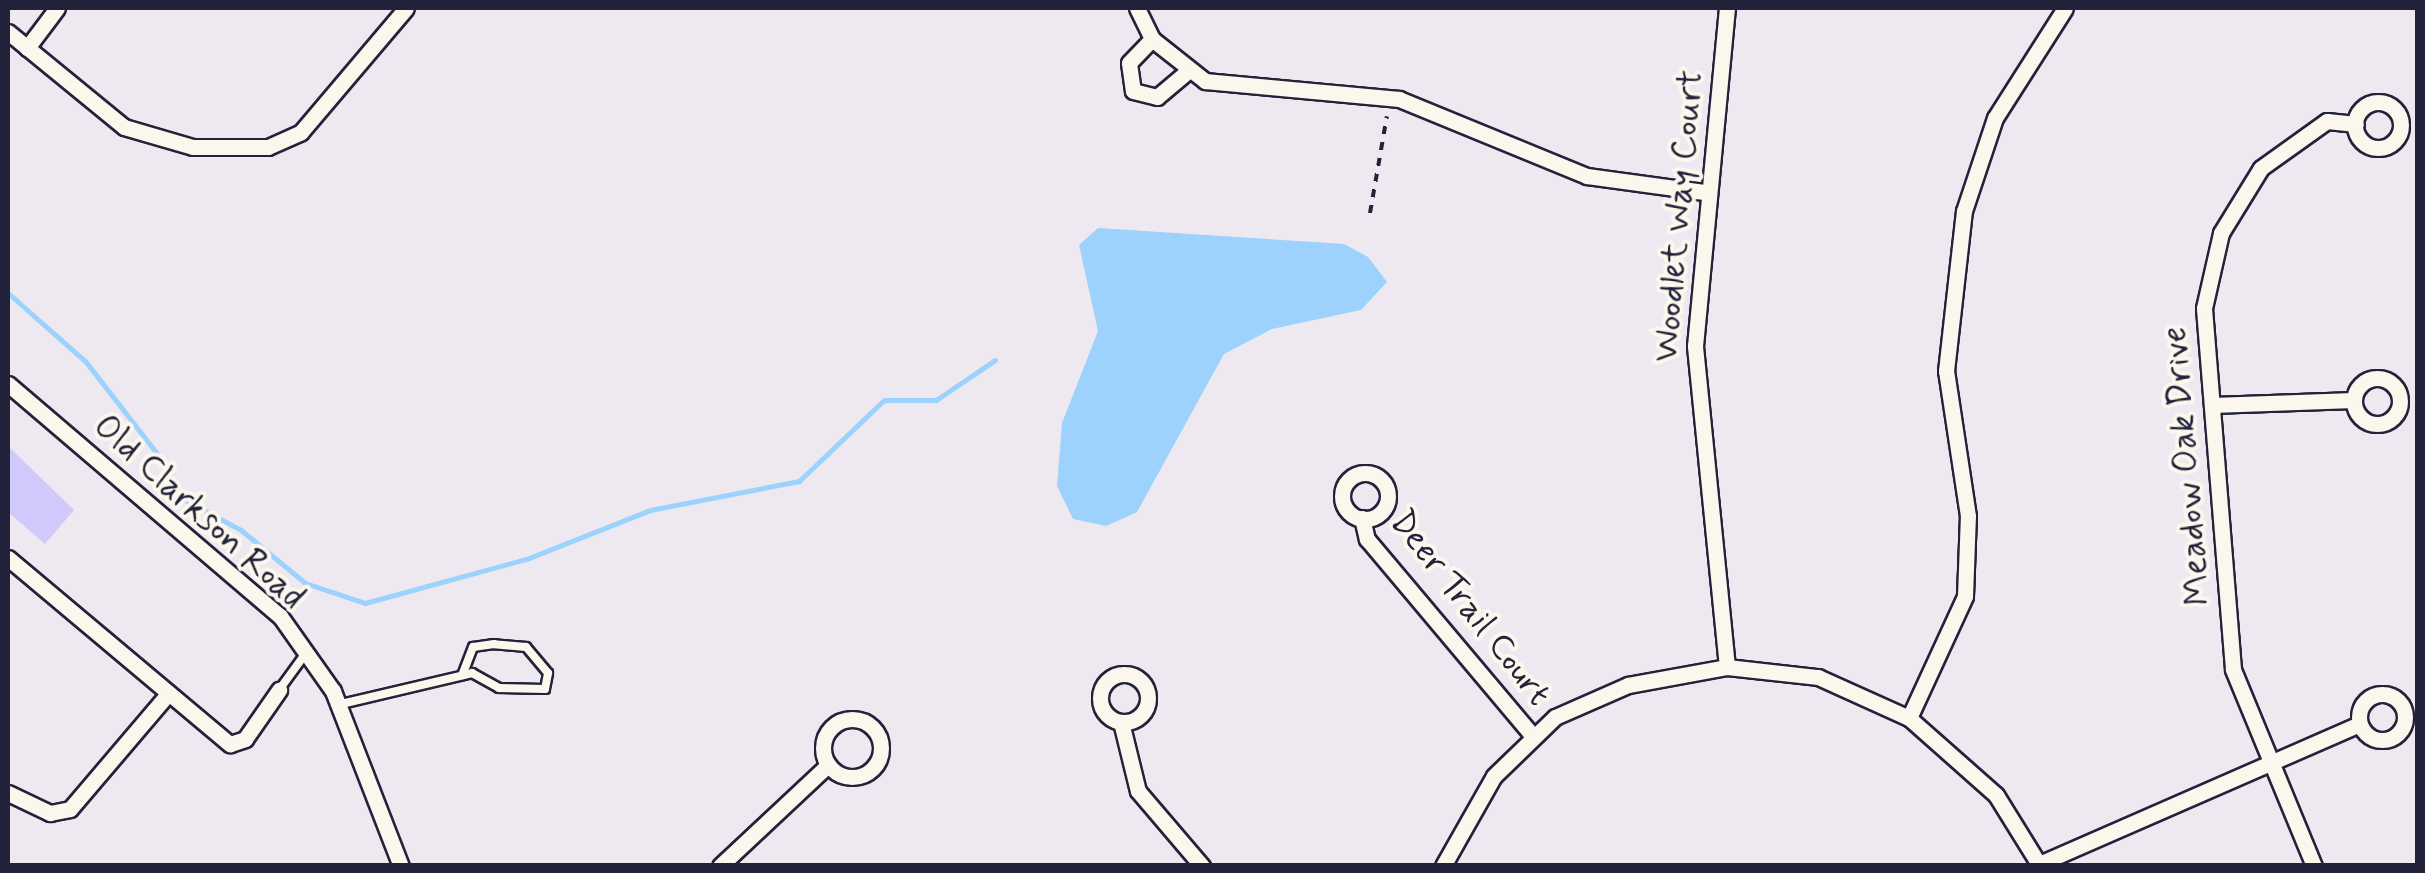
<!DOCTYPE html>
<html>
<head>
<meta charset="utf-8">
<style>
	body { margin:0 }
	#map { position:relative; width:2425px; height:873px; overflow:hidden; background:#eee9f1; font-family:Mynerve,sans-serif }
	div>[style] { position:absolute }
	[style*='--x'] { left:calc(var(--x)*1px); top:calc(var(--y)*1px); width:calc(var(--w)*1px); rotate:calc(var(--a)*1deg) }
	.water>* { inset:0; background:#9cd2fb }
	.stream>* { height:5px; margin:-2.5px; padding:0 2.5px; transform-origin:2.5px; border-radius:2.5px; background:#9cd2fb }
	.building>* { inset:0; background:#cfc9fc }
	.path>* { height:4px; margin-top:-2px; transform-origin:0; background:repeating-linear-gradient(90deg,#22223b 0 8px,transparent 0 16px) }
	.roads { filter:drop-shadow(2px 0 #22223b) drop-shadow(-2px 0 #22223b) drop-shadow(0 2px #22223b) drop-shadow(0 -2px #22223b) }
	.service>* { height:8px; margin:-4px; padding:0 4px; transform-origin:4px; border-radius:4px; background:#fbf7ec }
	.minor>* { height:15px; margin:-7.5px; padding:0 7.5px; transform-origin:7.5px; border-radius:7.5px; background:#fbf7ec }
	.minor>.ring { margin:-7.5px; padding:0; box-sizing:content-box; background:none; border:15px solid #fbf7ec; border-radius:50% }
	span { translate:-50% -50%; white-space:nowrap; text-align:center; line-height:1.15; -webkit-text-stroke:8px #fbf7ec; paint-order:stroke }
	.street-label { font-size:35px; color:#22223b }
	.frame { position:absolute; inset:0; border:10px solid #22223b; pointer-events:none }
</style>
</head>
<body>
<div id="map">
	<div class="water">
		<i style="clip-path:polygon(1098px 228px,1344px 244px,1368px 257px,1387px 282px,1361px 310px,1272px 329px,1224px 354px,1137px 512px,1106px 526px,1073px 519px,1057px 486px,1062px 423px,1098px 331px,1079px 245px)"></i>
	</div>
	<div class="stream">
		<i style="--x:8;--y:293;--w:104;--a:41.5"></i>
		<i style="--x:86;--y:362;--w:129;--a:52.2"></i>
		<i style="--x:165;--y:464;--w:33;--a:70"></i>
		<i style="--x:176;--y:495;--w:74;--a:28.3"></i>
		<i style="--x:241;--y:530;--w:83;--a:39.6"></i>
		<i style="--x:305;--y:583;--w:63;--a:18.4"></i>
		<i style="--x:365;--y:603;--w:170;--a:-15.3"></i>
		<i style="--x:529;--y:558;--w:130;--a:-21.6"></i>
		<i style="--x:650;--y:510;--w:152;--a:-11"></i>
		<i style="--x:799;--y:481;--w:117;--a:-43.6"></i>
		<i style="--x:884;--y:400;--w:52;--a:0"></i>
		<i style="--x:936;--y:400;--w:71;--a:-34.1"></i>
	</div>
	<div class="building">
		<i style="clip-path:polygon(8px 446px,74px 510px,45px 544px,8px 512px)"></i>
	</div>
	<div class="path">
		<i style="--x:1370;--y:213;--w:98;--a:-80.1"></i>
	</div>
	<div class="roads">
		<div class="service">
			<i style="--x:279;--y:690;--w:46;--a:-53.9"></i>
			<i style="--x:337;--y:705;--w:139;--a:-13.3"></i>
			<i style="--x:472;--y:673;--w:31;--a:29"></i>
			<i style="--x:499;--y:688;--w:46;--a:1.2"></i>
			<i style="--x:545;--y:689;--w:16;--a:-79"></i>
			<i style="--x:548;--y:673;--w:34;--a:-130"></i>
			<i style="--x:526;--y:647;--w:32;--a:-175"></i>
			<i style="--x:494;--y:644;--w:21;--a:172"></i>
			<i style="--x:473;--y:647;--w:30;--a:111"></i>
		</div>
		<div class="minor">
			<i style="--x:1137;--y:8;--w:34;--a:64"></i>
			<i style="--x:1152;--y:39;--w:68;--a:38.4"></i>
			<i style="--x:1205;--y:81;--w:195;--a:5.3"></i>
			<i style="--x:1399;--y:99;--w:203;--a:22.3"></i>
			<i style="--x:1587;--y:176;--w:118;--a:7.8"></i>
			<i style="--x:8;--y:32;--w:150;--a:39.3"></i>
			<i style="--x:124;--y:127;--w:72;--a:16.2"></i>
			<i style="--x:193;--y:147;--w:75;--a:0"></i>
			<i style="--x:268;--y:147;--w:36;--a:-24"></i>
			<i style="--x:301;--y:132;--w:162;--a:-49.7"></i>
			<i style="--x:1152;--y:39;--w:33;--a:134"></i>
			<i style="--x:1129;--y:63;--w:28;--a:82"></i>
			<i style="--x:1133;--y:91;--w:25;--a:14"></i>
			<i style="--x:1157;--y:97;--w:40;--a:-40"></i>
			<i style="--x:27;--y:48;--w:50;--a:-53.1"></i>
			<i class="ring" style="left:2355px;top:102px;width:31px;height:31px"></i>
			<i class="ring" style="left:2354px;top:378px;width:31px;height:31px"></i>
			<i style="--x:8;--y:384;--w:358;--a:40.5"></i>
			<i style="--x:280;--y:616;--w:92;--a:54.8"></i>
			<i style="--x:333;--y:691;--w:188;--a:68.8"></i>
			<i style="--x:2212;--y:405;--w:142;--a:-2"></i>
			<i class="ring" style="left:1342px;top:473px;width:31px;height:31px"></i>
			<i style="--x:1362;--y:518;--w:22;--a:77"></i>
			<i style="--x:1367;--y:539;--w:256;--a:49.9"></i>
			<i style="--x:8;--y:558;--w:290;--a:40"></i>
			<i style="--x:230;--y:744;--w:16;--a:-18"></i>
			<i style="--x:245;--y:739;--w:60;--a:-55.2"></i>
			<i style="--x:1727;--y:667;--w:323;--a:-95.7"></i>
			<i style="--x:1695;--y:346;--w:340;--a:-84.6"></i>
			<i class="ring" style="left:1100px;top:674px;width:33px;height:33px"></i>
			<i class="ring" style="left:2359px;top:694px;width:31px;height:31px"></i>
			<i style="--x:1909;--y:718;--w:134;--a:-65.3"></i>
			<i style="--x:1965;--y:596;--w:80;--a:-87.9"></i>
			<i style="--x:1968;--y:516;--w:147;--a:-98.6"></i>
			<i style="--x:1946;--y:371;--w:161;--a:-83.6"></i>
			<i style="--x:1964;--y:211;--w:98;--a:-71.6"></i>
			<i style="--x:1995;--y:118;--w:130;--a:-57.5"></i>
			<i class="ring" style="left:823px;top:719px;width:43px;height:43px"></i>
			<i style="--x:1121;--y:722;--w:71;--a:76.2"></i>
			<i style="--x:1138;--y:791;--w:99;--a:49.5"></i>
			<i style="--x:8;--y:793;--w:47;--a:25.5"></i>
			<i style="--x:50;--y:813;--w:20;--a:-11"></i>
			<i style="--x:70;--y:809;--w:151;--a:-49.6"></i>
			<i style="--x:2039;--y:864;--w:350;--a:-23.6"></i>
			<i style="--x:720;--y:866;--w:148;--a:-43.1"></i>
			<i style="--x:1443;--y:866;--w:103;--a:-60.5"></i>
			<i style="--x:1494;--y:776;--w:85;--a:-44"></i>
			<i style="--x:1555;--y:717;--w:80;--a:-23.7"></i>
			<i style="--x:1628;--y:685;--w:101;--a:-10.3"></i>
			<i style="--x:1727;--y:667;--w:92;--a:6.3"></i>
			<i style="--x:1818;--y:677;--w:100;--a:24.3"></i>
			<i style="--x:1909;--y:718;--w:116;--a:41.5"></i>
			<i style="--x:1996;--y:795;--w:84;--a:58.2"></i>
			<i style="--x:2314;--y:866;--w:213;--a:-112.4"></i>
			<i style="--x:2233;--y:669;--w:362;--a:-94.6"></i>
			<i style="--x:2204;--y:308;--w:77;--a:-77.2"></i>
			<i style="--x:2221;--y:233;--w:76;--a:-58.4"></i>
			<i style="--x:2261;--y:168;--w:81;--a:-35.5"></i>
			<i style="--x:2327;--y:121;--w:29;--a:6"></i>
		</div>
	</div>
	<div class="street-label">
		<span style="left:1679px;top:216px;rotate:-85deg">Woodlet Way Court</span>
		<span style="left:2187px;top:466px;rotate:-95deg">Meadow Oak Drive</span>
		<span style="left:199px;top:512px;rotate:42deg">Old Clarkson Road</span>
		<span style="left:1470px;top:608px;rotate:52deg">Deer Trail Court</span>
	</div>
	<div class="frame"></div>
</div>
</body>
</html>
